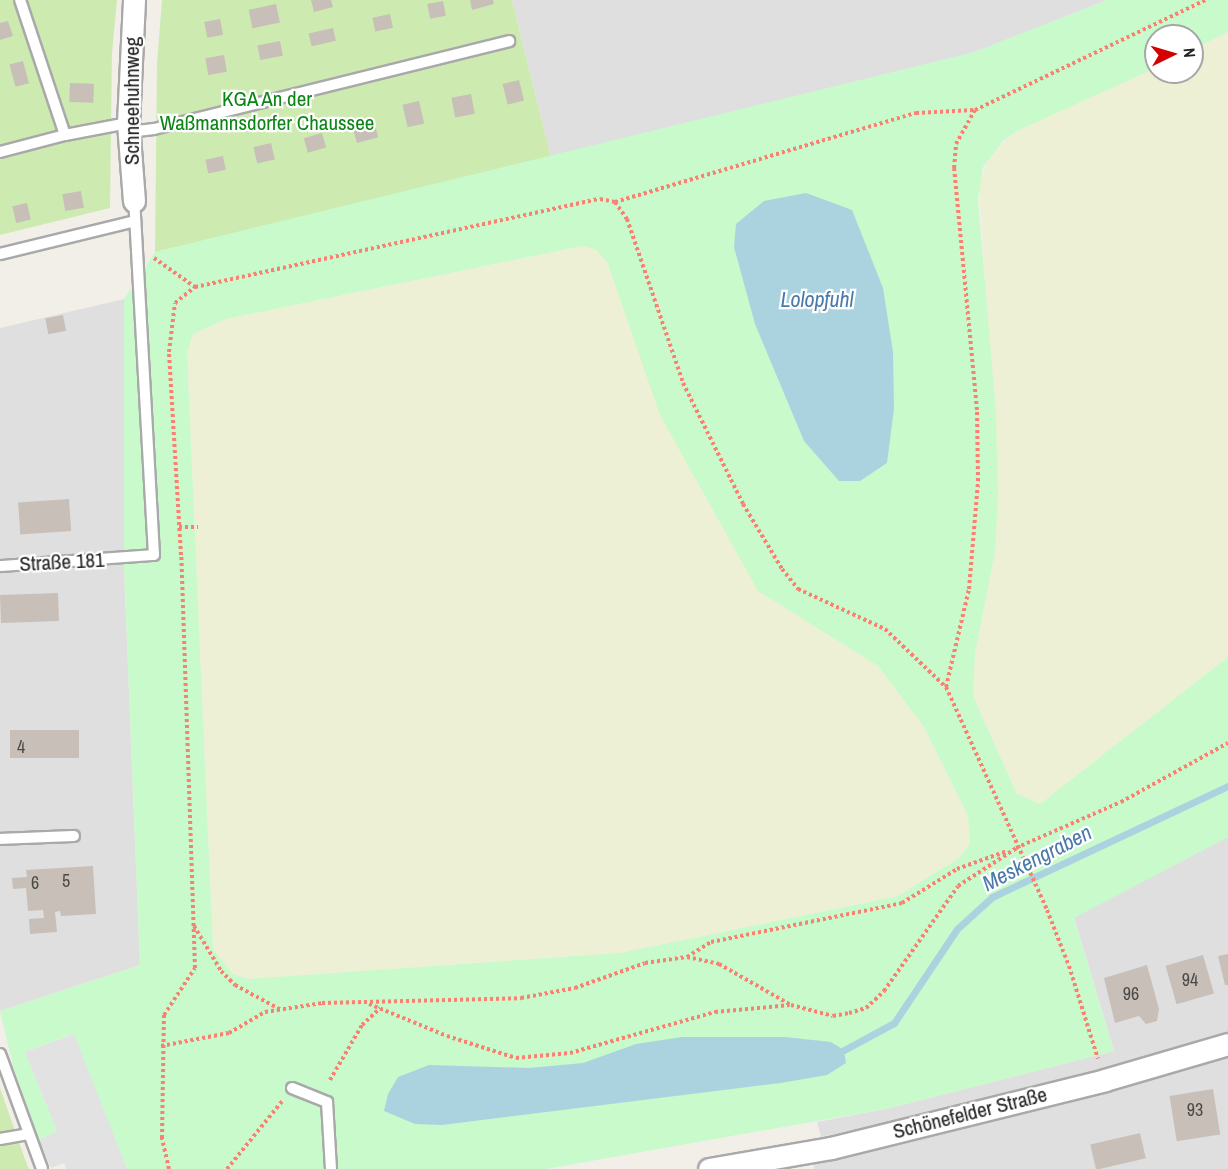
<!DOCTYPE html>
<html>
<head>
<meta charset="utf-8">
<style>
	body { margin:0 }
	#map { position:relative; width:1228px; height:1169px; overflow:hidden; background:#f2efe9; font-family:"Archivo Narrow",sans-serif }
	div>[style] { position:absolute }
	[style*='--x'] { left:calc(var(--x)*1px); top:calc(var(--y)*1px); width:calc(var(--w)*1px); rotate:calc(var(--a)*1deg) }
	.residential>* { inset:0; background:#e0dfdf }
	.farmland>* { inset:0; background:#eef0d5 }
	.grass>* { inset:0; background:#cdebb0 }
	.park>* { inset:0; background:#c8facc }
	.parking>* { inset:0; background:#e2e2e2 }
	.water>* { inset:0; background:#aad3df }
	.stream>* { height:7px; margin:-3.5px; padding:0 3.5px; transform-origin:3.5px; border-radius:3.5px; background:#aad3df }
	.building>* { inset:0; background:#c7bfb8; transform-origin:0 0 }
	.path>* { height:4px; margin-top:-2px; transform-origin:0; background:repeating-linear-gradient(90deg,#fa8072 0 3px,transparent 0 6px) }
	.roads { filter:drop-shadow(2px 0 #a9a9a9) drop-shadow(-2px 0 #a9a9a9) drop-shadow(0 2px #a9a9a9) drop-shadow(0 -2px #a9a9a9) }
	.lane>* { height:10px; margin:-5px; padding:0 5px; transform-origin:5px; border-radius:5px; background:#fff }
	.street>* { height:21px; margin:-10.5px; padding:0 10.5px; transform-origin:10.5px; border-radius:10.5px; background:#fff }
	span { translate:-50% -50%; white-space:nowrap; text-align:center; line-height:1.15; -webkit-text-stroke:4.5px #fff; paint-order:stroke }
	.number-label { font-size:18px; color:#4b4948 }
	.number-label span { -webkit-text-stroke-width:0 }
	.park-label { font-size:21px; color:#0c8416 }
	.street-label { font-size:21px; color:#222 }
	.water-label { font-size:22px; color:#4a7aab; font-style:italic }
	.north { position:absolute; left:1144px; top:24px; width:60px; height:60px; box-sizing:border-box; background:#fff; border:2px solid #a7a7a7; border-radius:50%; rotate:85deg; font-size:16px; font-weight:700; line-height:24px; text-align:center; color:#222 }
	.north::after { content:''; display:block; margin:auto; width:21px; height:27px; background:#d40000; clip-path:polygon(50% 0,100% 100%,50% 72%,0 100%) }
</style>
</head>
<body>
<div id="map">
	<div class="residential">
		<i style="clip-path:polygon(512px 0,1107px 0,975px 52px,551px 158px)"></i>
		<i style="clip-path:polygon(124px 299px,124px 567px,140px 965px,0 1011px,0 328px)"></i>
		<i style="clip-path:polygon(1228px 837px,1228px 1033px,1007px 1097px,821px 1137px,817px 1122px,890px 1108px,1114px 1051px,1074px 917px)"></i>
		<i style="clip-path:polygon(1228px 1057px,1228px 1169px,814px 1169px,814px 1160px,962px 1129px)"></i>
	</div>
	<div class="farmland">
		<i style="clip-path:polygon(1228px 32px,1228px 657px,1040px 804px,1029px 803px,1017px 794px,973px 696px,975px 653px,995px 552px,998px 497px,979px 182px,992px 152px,1017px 131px,1156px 68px,1156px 72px,1192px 72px,1192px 50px)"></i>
		<i style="clip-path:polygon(582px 246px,597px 250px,608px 264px,758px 591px,878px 666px,924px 727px,968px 816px,970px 843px,959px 858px,898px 896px,620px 953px,248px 979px,233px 974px,213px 949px,187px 353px,193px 334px,226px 319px)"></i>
	</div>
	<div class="grass">
		<i style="clip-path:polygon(0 0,117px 0,112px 53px,110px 208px,0 235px)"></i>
		<i style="clip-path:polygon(162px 0,512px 0,551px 158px,155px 252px,157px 63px)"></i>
		<i style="clip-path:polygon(0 1088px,26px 1162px,29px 1169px,0 1169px)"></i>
	</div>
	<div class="park">
		<i style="clip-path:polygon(evenodd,1107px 0,1228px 0,1228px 32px,1192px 50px,1192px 36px,1156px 36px,1156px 68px,1017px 131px,1003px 141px,983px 167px,978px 200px,996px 413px,998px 497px,995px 552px,975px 653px,973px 696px,1017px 794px,1040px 804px,1228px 657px,1228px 837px,1074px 918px,1114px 1051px,890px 1108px,546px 1169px,127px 1169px,73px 1034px,25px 1052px,57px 1131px,39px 1140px,13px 1066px,0 1011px,140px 965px,124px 567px,124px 299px,155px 252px,975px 52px,1107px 0,582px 246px,597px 250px,608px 264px,660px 415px,758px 591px,878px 666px,924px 727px,968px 816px,970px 843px,959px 858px,898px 896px,620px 953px,248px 979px,233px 974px,213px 949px,187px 353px,193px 334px,226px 319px,582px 246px)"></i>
	</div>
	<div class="parking">
		<i style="clip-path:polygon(74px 1034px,127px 1169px,66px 1169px,64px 1163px,51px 1168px,39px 1140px,57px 1131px,25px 1052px)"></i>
	</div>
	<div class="water">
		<i style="clip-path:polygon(806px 193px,852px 210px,883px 288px,893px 352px,894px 409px,887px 463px,860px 481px,839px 481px,804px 441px,755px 324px,734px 247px,736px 224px,764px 201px)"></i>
		<i style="clip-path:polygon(682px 1037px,785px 1037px,831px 1042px,844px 1050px,846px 1063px,827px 1075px,781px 1083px,442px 1125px,415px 1124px,384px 1111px,388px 1094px,398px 1077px,429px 1065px,529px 1068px,583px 1063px,636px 1044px)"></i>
	</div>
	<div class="stream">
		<i style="--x:844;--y:1050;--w:57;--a:-28.4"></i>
		<i style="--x:894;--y:1023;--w:113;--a:-56.2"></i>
		<i style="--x:957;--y:929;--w:47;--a:-42.4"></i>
		<i style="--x:992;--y:897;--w:261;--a:-25.2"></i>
	</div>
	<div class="building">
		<i style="clip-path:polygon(311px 0,331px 0,333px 7px,314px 12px)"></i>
		<i style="clip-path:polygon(470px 0,493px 0,494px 4px,472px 10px)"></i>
		<i style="left:443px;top:1px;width:15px;height:16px;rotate:79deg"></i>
		<i style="left:276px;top:4px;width:19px;height:28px;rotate:78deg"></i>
		<i style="left:390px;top:14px;width:14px;height:18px;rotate:78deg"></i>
		<i style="left:220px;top:19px;width:16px;height:16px;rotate:79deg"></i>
		<i style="clip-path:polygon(8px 21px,13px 36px,0 40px,0 23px)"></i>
		<i style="left:333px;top:28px;width:13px;height:25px;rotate:77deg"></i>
		<i style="left:280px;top:41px;width:15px;height:23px;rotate:79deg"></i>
		<i style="left:224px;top:55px;width:17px;height:19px;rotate:80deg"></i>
		<i style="left:23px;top:61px;width:23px;height:14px;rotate:75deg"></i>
		<i style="left:519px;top:80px;width:21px;height:17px;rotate:76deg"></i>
		<i style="left:70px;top:83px;width:24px;height:19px;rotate:2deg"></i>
		<i style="left:471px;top:94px;width:20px;height:20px;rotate:79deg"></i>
		<i style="left:419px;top:101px;width:23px;height:17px;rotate:77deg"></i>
		<i style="left:373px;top:118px;width:20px;height:22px;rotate:75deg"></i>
		<i style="left:322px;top:133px;width:15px;height:19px;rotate:74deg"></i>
		<i style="left:271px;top:143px;width:17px;height:18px;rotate:77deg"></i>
		<i style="left:223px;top:156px;width:14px;height:18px;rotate:78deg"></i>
		<i style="left:81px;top:191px;width:17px;height:19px;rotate:80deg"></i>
		<i style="left:27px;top:203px;width:17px;height:15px;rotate:77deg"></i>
		<i style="left:63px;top:315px;width:16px;height:18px;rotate:79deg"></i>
		<i style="left:69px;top:499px;width:32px;height:51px;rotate:86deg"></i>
		<i style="left:58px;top:593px;width:28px;height:58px;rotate:88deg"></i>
		<i style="left:79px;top:730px;width:28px;height:69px;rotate:90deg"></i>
		<i style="clip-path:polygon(93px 866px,96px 914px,61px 916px,60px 911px,55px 912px,57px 932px,30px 934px,29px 919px,44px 918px,43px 910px,28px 911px,26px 888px,13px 889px,12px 878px,27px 877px,26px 870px)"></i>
		<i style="clip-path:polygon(1228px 954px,1228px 985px,1225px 985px,1218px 956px)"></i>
		<i style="left:1203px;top:955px;width:40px;height:39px;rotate:74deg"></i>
		<i style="clip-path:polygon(1147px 965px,1159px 1009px,1157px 1021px,1146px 1024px,1139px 1016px,1115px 1023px,1104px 978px)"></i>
		<i style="left:1213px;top:1089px;width:46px;height:44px;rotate:81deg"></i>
		<i style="left:1140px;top:1133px;width:26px;height:51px;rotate:77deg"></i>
	</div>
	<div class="path">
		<i style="--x:615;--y:202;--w:314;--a:-16.5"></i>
		<i style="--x:916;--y:113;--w:58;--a:-3"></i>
		<i style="--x:154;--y:258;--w:50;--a:35.3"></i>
		<i style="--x:179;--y:527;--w:19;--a:0"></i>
		<i style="--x:946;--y:687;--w:101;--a:-76.8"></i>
		<i style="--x:969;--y:589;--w:108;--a:-85.2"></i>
		<i style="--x:978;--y:481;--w:71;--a:-90.8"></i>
		<i style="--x:977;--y:410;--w:243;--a:-95.4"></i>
		<i style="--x:954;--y:168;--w:24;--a:-85"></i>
		<i style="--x:956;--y:144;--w:39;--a:-61"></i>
		<i style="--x:975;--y:110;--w:256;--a:-25.5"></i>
		<i style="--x:1016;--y:848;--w:115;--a:-23.7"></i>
		<i style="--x:1121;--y:802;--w:122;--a:-28.9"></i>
		<i style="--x:194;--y:926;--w:52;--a:59"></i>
		<i style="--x:221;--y:971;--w:20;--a:45"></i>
		<i style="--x:235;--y:985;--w:52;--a:28.5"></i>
		<i style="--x:687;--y:957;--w:28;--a:-32"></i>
		<i style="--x:711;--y:942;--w:195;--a:-11.5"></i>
		<i style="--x:902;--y:903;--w:65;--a:-31.7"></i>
		<i style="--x:957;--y:869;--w:53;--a:-19.8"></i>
		<i style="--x:369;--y:1004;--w:84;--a:22.3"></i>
		<i style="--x:447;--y:1036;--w:72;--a:17.7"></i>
		<i style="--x:516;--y:1058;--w:54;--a:-5.3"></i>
		<i style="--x:570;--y:1053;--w:151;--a:-15.8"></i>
		<i style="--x:715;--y:1012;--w:75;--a:-5.3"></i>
		<i style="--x:161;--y:1046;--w:69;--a:-10.8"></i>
		<i style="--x:229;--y:1033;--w:42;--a:-30.3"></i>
		<i style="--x:265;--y:1012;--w:58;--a:-9"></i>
		<i style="--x:322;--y:1003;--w:199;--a:-1.4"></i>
		<i style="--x:521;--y:998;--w:55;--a:-10.5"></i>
		<i style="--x:575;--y:988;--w:74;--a:-19.7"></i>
		<i style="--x:645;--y:963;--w:42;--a:-8.1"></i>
		<i style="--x:687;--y:957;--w:33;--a:12"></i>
		<i style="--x:719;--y:964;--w:83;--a:29.7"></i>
		<i style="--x:791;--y:1005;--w:43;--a:14.7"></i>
		<i style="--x:833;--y:1016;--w:16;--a:-11"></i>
		<i style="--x:849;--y:1013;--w:18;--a:-16"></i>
		<i style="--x:866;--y:1008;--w:25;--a:-43"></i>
		<i style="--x:884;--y:991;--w:128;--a:-54.8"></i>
		<i style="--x:958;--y:886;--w:72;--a:-33"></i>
		<i style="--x:330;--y:1080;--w:64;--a:-59.8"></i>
		<i style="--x:362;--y:1025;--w:25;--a:-43"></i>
		<i style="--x:169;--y:1169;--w:32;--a:-103"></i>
		<i style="--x:162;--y:1138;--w:123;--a:-89.1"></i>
		<i style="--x:164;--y:1015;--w:56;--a:-56.6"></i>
		<i style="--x:195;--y:968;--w:413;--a:-91.9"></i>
		<i style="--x:181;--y:555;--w:203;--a:-93.4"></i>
		<i style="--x:169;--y:352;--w:49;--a:-83"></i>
		<i style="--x:175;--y:303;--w:26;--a:-39"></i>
		<i style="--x:195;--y:287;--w:414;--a:-12.3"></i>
		<i style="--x:600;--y:199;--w:15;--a:11"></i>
		<i style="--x:615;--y:202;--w:21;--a:55"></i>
		<i style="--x:627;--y:219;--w:173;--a:71.1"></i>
		<i style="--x:683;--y:383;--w:135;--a:63.6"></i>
		<i style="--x:743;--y:504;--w:76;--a:59"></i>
		<i style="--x:782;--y:569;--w:26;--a:51"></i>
		<i style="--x:798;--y:589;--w:96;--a:24.7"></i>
		<i style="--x:885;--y:629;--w:84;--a:43.6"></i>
		<i style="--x:946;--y:687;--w:245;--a:65.6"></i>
		<i style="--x:1047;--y:910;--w:60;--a:68.6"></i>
		<i style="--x:1069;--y:966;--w:97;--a:72.7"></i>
		<i style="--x:227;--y:1169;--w:89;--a:-50.9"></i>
	</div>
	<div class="roads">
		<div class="lane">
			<i style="--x:129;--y:132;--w:25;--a:-7"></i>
			<i style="--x:154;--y:129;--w:366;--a:-13.9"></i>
			<i style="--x:65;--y:135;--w:64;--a:-10.8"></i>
			<i style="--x:0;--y:152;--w:67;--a:-14.7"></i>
			<i style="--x:65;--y:135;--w:142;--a:-108.4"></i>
			<i style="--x:0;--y:254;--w:139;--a:-13.7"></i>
			<i style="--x:0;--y:566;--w:154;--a:-4.1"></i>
			<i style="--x:154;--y:555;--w:355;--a:-93.2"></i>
			<i style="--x:0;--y:839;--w:74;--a:-2.3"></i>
			<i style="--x:0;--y:1054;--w:122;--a:69.9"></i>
			<i style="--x:292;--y:1088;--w:38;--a:22"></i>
			<i style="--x:327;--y:1102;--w:67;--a:86.6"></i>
			<i style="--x:0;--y:1139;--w:27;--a:-10"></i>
		</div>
		<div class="street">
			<i style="--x:134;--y:201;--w:78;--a:-94.4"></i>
			<i style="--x:128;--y:123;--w:123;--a:-87.2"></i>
			<i style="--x:709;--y:1169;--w:124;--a:-9.8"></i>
			<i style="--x:831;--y:1148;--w:282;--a:-13.9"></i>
			<i style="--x:1105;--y:1080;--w:128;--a:-16.3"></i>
		</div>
	</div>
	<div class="number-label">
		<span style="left:21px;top:747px">4</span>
		<span style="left:66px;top:881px">5</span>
		<span style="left:35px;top:883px">6</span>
		<span style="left:1190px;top:980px">94</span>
		<span style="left:1131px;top:994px">96</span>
		<span style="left:1195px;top:1110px">93</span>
	</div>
	<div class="park-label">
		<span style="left:267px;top:111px">KGA An der<br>Waßmannsdorfer Chaussee</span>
	</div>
	<div class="street-label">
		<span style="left:132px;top:101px;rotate:-90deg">Schneehuhnweg</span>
		<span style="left:62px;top:562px;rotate:-3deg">Straße 181</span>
		<span style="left:970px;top:1113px;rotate:-14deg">Schönefelder Straße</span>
	</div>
	<div class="water-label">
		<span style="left:817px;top:300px">Lolopfuhl</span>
		<span style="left:1037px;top:858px;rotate:-27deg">Meskengraben</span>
	</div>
	<div class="north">N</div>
</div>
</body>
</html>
